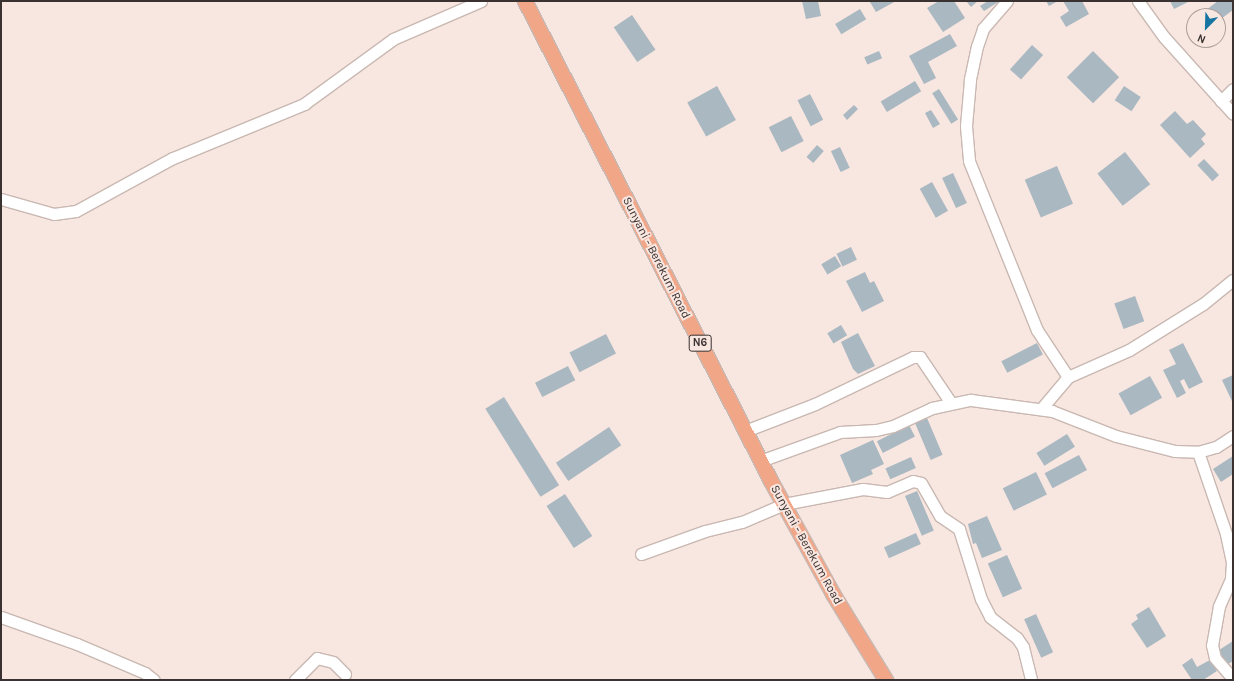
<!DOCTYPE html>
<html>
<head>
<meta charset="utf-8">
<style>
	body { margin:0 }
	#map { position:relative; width:1234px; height:681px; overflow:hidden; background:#f8e6e0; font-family:Karla,sans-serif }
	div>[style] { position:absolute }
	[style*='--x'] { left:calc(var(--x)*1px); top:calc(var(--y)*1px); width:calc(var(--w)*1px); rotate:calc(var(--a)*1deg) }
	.building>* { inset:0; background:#a9b8c1; transform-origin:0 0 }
	.roads { filter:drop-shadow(1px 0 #c9b8b2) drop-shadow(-1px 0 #c9b8b2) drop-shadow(0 1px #c9b8b2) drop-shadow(0 -1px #c9b8b2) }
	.minor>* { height:11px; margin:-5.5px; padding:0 5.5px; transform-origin:5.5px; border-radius:5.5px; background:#fff }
	.major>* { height:14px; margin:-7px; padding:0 7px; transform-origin:7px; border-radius:7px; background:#f1a688 }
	span { translate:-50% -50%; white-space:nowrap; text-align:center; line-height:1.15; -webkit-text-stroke:4px #f8e6e0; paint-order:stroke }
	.shield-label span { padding:1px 3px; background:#f8e6e0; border:1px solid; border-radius:3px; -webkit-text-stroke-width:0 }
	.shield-label { font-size:11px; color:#393230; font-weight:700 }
	.street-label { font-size:12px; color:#393230 }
	.frame { position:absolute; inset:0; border:2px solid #393230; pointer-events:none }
	.north { position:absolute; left:1186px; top:8px; width:40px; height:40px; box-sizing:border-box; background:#f8e6e0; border:1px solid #ac9e9a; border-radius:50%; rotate:203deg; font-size:11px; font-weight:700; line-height:16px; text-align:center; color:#393230 }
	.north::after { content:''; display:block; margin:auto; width:14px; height:18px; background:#1674a2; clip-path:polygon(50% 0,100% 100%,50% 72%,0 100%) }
</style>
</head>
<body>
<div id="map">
	<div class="building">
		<i style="clip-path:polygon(802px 1px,818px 1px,821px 16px,806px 19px)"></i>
		<i style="clip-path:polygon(896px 1px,876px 12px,870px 2px,872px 1px)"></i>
		<i style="clip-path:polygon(939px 1px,954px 1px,965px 18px,943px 32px,927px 8px)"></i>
		<i style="clip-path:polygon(966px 1px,978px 1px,971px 7px)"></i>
		<i style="clip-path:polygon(988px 1px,1000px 1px,984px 11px,980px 6px)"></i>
		<i style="clip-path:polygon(1046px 1px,1058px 1px,1049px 6px)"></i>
		<i style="clip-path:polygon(1063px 1px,1082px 1px,1089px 14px,1066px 27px,1060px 17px,1069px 11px)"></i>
		<i style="clip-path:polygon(1170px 1px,1190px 1px,1174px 9px)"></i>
		<i style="clip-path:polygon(1218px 1px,1233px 1px,1233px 10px,1218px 21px,1218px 16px,1198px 16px)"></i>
		<i style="left:860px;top:9px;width:12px;height:29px;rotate:59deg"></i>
		<i style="left:632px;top:15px;width:42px;height:22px;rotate:56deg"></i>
		<i style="clip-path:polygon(950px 34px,957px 46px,928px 62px,936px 78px,924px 84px,909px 56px)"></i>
		<i style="left:1032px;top:45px;width:15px;height:33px;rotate:42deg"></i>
		<i style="left:879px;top:51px;width:8px;height:16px;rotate:67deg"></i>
		<i style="left:1093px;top:51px;width:37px;height:37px;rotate:45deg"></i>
		<i style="left:915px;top:81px;width:12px;height:40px;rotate:59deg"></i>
		<i style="left:717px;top:86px;width:39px;height:34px;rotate:61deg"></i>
		<i style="left:1124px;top:86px;width:20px;height:17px;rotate:33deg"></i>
		<i style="left:939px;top:89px;width:36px;height:8px;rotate:58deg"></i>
		<i style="left:810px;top:94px;width:29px;height:14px;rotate:63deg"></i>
		<i style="clip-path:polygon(854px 105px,858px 109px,847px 120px,843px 115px)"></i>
		<i style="clip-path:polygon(931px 110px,940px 124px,933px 128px,925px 113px)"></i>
		<i style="clip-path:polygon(1175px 111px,1187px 124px,1193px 120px,1206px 134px,1201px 139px,1205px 144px,1190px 158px,1160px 125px)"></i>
		<i style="left:791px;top:116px;width:28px;height:25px;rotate:63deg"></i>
		<i style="left:817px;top:145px;width:9px;height:16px;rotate:41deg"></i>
		<i style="left:840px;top:147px;width:23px;height:10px;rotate:65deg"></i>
		<i style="left:1125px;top:152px;width:41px;height:35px;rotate:52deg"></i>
		<i style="left:1204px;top:159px;width:22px;height:9px;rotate:47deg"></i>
		<i style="left:1057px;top:166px;width:41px;height:35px;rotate:67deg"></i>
		<i style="left:953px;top:173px;width:33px;height:12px;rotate:65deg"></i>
		<i style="left:932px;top:182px;width:33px;height:14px;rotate:61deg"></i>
		<i style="left:851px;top:247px;width:14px;height:16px;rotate:65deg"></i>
		<i style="left:835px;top:256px;width:12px;height:16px;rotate:59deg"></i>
		<i style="clip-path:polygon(865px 272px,870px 283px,874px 281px,884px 301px,862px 312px,846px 281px)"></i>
		<i style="left:1135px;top:296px;width:27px;height:22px;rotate:70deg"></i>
		<i style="left:841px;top:325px;width:12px;height:16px;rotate:59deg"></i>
		<i style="clip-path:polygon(858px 333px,875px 366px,858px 374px,853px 369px,841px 342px)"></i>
		<i style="left:606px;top:334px;width:22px;height:41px;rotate:63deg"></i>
		<i style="left:1037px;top:343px;width:13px;height:40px;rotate:63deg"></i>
		<i style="clip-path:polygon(1183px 343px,1203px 382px,1189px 389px,1184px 379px,1180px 381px,1186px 393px,1177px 398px,1163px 370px,1176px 364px,1169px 350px)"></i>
		<i style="left:568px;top:366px;width:16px;height:37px;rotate:63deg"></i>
		<i style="clip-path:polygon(1233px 375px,1233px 400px,1232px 401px,1222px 380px)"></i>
		<i style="left:1150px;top:376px;width:25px;height:36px;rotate:61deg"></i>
		<i style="left:504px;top:397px;width:104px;height:22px;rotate:58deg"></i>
		<i style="left:927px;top:418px;width:40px;height:13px;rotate:67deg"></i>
		<i style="left:909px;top:425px;width:13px;height:36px;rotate:63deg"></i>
		<i style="left:609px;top:427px;width:22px;height:64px;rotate:56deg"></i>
		<i style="left:1067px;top:434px;width:15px;height:36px;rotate:58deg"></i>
		<i style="clip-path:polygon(873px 440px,884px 464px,871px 470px,873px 474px,852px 483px,840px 455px)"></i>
		<i style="left:1079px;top:455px;width:17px;height:39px;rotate:62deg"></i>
		<i style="clip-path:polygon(1233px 456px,1233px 474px,1221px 482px,1213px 469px)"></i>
		<i style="left:911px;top:457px;width:12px;height:28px;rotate:66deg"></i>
		<i style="left:1036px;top:472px;width:25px;height:37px;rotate:64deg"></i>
		<i style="left:917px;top:491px;width:43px;height:13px;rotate:67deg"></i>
		<i style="left:565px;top:494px;width:50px;height:22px;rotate:57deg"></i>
		<i style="clip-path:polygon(987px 516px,1002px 550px,982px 558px,976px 543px,973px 544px,968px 524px)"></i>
		<i style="left:916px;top:533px;width:12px;height:35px;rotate:66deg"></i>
		<i style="left:1007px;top:555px;width:37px;height:21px;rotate:66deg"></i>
		<i style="clip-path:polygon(1149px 607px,1166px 636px,1147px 648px,1131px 624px,1138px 619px,1136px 615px)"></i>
		<i style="left:1036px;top:614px;width:42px;height:13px;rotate:66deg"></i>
		<i style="clip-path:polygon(1233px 641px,1233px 661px,1225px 666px,1216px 652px)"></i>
		<i style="clip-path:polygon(1192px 658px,1197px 667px,1210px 660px,1217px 671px,1203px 680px,1192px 680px,1182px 665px)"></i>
	</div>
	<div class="roads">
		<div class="minor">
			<i style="--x:1007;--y:1;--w:37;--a:131"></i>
			<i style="--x:983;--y:29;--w:18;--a:109"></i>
			<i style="--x:977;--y:46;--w:35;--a:102"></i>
			<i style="--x:970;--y:80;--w:46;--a:95"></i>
			<i style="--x:966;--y:126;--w:35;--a:85"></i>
			<i style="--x:969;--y:161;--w:182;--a:68.1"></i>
			<i style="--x:1037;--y:330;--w:56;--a:56.6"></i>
			<i style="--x:1138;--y:1;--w:44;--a:54.2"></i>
			<i style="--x:1164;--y:37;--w:103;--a:48.1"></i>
			<i style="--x:1221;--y:101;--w:17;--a:-45"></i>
			<i style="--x:1;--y:199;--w:55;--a:15.8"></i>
			<i style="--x:54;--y:214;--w:22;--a:-8"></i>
			<i style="--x:76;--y:211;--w:111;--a:-28.7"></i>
			<i style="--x:173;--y:158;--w:142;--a:-22.4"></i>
			<i style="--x:304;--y:104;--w:110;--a:-36.1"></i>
			<i style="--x:393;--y:39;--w:96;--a:-23.4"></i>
			<i style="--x:1041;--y:409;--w:42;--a:-49.8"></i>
			<i style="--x:1068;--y:377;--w:67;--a:-23.9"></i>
			<i style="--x:1129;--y:350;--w:87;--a:-31.9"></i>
			<i style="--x:1203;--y:304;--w:38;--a:-39"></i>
			<i style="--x:745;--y:431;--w:75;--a:-21.1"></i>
			<i style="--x:815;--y:404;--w:109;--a:-25.6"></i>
			<i style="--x:913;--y:357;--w:7;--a:0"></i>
			<i style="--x:920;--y:357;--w:55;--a:56"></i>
			<i style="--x:1198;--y:452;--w:87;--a:71.1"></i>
			<i style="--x:1226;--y:534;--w:30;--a:78"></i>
			<i style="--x:1232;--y:563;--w:16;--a:94"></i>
			<i style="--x:1231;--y:579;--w:30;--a:114"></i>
			<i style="--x:1219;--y:606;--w:40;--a:100"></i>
			<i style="--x:1212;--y:645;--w:13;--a:77"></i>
			<i style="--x:1215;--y:658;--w:28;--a:49"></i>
			<i style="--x:760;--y:461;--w:85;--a:-19.9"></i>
			<i style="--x:840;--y:432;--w:36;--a:-3"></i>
			<i style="--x:876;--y:430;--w:17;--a:-13"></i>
			<i style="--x:893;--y:426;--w:43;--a:-24.8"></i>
			<i style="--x:932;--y:408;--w:40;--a:-12"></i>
			<i style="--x:971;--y:400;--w:82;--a:7.7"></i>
			<i style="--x:1052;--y:411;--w:69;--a:21.3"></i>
			<i style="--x:1116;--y:436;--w:61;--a:14.3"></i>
			<i style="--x:1175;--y:451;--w:23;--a:2"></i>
			<i style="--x:1198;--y:452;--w:19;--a:-16"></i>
			<i style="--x:1216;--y:447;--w:20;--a:-33"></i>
			<i style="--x:641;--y:554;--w:68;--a:-19.8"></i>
			<i style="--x:705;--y:531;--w:38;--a:-14"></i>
			<i style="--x:742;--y:522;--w:46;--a:-23.2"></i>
			<i style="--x:784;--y:504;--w:80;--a:-10.8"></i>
			<i style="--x:863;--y:489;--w:24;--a:7"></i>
			<i style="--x:887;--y:492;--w:28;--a:-23"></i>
			<i style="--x:913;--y:481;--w:8;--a:14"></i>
			<i style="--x:921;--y:483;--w:38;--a:60"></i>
			<i style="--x:940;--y:516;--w:23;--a:34"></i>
			<i style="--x:959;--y:529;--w:73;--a:72.6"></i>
			<i style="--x:981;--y:599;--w:20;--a:63"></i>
			<i style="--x:990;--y:617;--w:34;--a:38"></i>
			<i style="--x:1017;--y:638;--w:11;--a:56"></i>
			<i style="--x:1023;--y:647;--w:34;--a:76"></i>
			<i style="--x:1;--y:617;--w:81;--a:19.6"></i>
			<i style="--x:77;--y:644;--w:74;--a:23.1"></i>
			<i style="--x:145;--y:673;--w:11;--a:38"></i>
			<i style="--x:295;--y:680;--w:31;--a:-45"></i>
			<i style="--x:317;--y:658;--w:16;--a:14"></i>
			<i style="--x:333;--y:662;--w:17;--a:45"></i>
		</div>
		<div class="major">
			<i style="--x:525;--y:1;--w:539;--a:62.86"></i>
			<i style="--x:771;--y:481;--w:129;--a:61.2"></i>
			<i style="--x:833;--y:594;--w:101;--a:58.4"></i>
		</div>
	</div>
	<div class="shield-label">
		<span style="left:700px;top:343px">N6</span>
	</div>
	<div class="street-label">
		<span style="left:656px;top:258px;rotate:63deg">Sunyani - Berekum Road</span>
		<span style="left:806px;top:545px;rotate:61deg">Sunyani - Berekum Road</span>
	</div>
	<div class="frame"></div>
	<div class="north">N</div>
</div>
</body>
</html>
